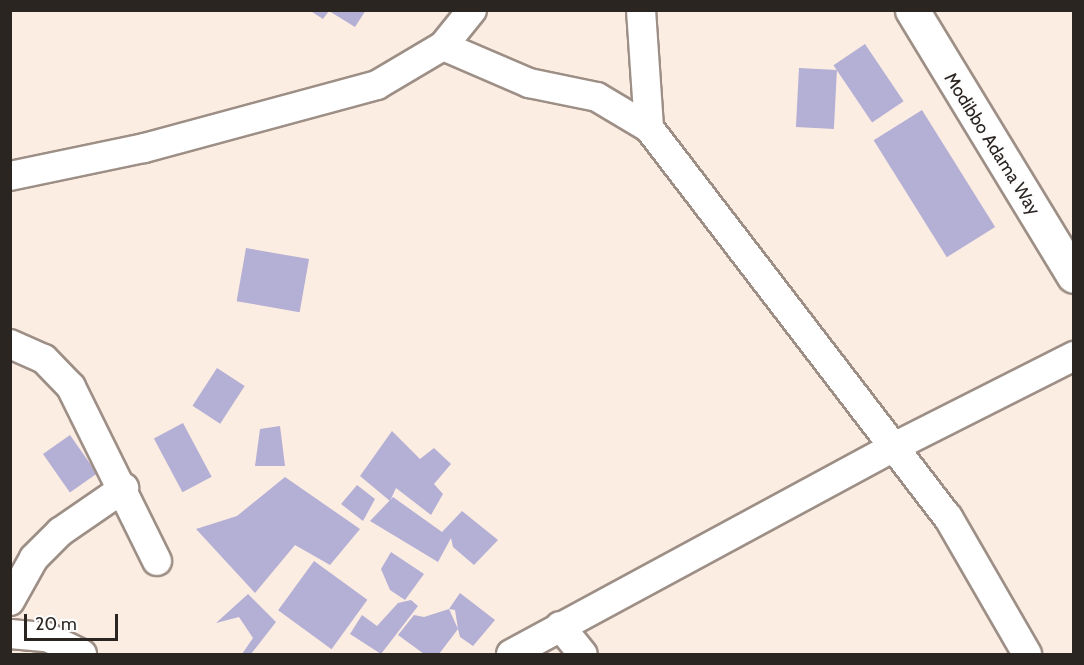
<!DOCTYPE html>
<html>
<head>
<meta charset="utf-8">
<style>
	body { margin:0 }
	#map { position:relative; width:1084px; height:665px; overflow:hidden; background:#fcede3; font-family:Cabin,sans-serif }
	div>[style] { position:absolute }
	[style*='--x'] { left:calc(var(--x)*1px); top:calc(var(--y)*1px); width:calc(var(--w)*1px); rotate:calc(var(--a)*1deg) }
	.building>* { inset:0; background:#b4afd4; transform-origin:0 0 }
	.roads { filter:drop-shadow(2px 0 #9d8f86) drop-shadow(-2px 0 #9d8f86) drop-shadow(0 2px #9d8f86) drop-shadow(0 -2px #9d8f86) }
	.street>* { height:28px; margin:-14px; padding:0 14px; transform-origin:14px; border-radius:14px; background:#fff }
	.secondary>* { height:33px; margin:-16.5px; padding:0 16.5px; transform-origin:16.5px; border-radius:16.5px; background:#fff }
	span { translate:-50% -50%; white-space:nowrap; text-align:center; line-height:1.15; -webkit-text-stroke:5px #fdfdfd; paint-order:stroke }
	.street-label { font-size:18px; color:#2b2522 }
	.frame { position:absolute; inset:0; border:12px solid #2b2522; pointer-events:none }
	.scale { position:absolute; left:24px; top:614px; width:94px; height:27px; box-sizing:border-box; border:3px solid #2b2522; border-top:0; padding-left:8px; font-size:18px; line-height:21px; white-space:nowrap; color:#2b2522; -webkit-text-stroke:4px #fdfdfd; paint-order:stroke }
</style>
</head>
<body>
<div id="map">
	<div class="building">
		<i style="clip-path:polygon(309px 10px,366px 10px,355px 27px,329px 11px,323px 19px)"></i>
		<i style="left:865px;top:44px;width:69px;height:38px;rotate:56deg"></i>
		<i style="left:799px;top:68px;width:38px;height:59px;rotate:3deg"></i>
		<i style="left:922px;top:110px;width:138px;height:57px;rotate:58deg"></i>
		<i style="left:246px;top:248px;width:64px;height:54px;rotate:10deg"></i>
		<i style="left:217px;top:368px;width:33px;height:45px;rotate:33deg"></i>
		<i style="left:183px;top:423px;width:61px;height:33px;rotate:62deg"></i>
		<i style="clip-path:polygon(280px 426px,285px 466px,255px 466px,260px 429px)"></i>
		<i style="clip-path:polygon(392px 431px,420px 459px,434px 448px,451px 464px,434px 484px,443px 494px,431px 515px,396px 488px,390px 501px,360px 476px)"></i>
		<i style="left:70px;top:435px;width:47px;height:33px;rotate:55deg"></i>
		<i style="clip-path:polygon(285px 477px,360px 529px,330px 565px,295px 545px,255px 593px,196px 529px,237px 516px)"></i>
		<i style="clip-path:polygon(357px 485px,375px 499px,363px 521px,341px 504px)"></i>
		<i style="clip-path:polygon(393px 497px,442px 532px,462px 511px,498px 540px,474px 565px,453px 547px,451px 538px,438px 562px,370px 521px)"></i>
		<i style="clip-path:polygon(391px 552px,424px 574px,405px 600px,390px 590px,381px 569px)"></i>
		<i style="left:314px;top:561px;width:66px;height:61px;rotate:36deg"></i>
		<i style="clip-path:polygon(460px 593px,495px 620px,473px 646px,460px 637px,458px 629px,439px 654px,424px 654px,398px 635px,414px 615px,424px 617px,449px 609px,458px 629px,455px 610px,449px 609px)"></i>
		<i style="clip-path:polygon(248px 594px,276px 622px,251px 654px,242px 654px,253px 638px,239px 617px,216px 623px)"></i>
		<i style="clip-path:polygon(411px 600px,418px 606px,381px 654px,350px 634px,362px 615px,377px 626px,398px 603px)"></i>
	</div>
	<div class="roads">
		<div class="street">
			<i style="--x:641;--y:10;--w:118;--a:86.1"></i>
			<i style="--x:443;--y:46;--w:94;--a:23.3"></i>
			<i style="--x:529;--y:83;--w:69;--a:11.6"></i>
			<i style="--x:597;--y:97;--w:61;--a:30.8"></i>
			<i style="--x:649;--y:128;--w:491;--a:52.5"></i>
			<i style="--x:948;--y:517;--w:158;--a:60"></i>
			<i style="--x:10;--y:176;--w:137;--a:-11.8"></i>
			<i style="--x:144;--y:148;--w:241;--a:-15.1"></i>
			<i style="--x:377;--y:85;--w:77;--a:-30.6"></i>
			<i style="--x:443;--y:46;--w:46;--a:-51.1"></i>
			<i style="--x:10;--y:344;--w:37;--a:24"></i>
			<i style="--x:44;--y:359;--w:39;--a:46"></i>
			<i style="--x:71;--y:387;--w:194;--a:63.7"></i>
			<i style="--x:10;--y:601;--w:49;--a:-60.8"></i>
			<i style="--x:34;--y:558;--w:37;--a:-45"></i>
			<i style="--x:60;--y:532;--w:78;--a:-34.5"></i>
			<i style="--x:560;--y:626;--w:36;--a:51"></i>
			<i style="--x:10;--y:634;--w:37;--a:5"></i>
			<i style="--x:47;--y:637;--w:39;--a:26"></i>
			<i style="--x:511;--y:654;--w:435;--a:-28.4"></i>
			<i style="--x:894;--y:447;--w:202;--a:-26.8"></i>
		</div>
		<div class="secondary">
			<i style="--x:912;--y:10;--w:311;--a:58.7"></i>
		</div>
	</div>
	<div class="street-label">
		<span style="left:992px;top:144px;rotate:58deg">Modibbo Adama Way</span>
	</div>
	<div class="frame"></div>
	<div class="scale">20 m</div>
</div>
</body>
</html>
